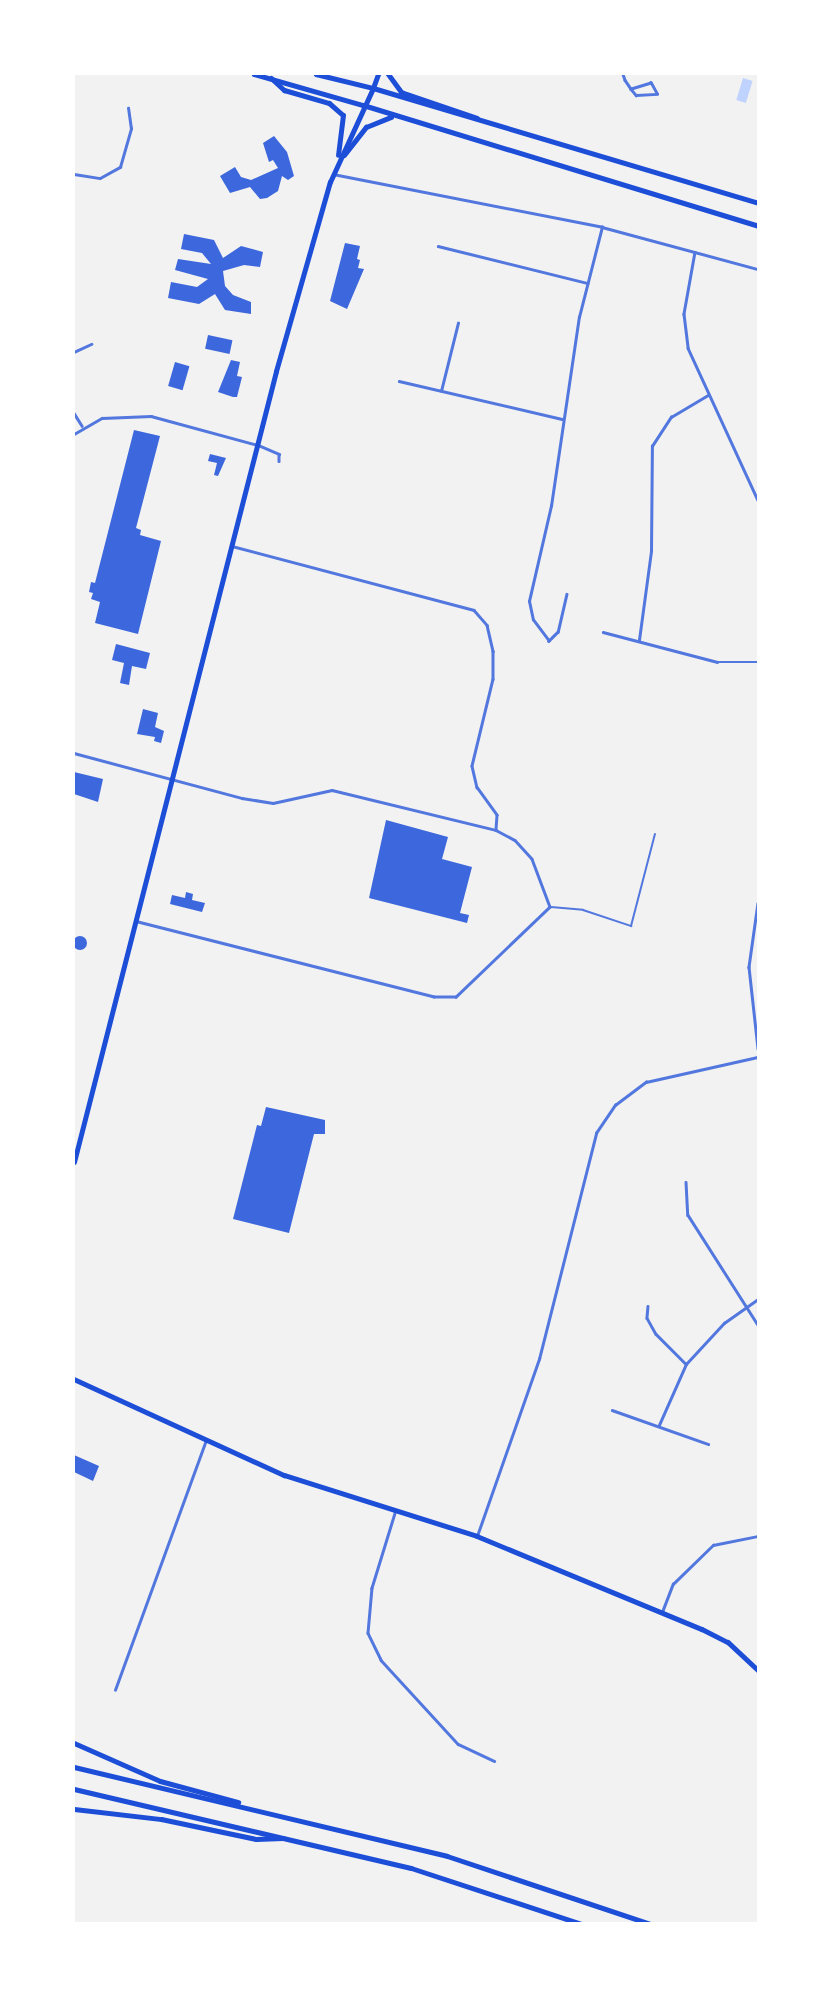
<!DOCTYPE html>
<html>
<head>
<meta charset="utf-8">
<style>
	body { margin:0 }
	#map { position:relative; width:832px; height:1997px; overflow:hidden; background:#f2f2f2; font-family:Georgia,serif }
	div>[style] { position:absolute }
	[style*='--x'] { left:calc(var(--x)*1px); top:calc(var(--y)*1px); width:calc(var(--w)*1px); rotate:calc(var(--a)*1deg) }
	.water>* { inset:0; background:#bfd3fe; transform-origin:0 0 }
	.building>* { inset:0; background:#3d67dc; transform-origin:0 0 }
	.round { border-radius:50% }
	.service>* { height:2px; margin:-1px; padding:0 1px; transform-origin:1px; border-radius:1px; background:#5277de }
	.minor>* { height:2.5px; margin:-1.25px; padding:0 1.25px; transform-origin:1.25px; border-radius:1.25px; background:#5277de }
	.secondary>* { height:4.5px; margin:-2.25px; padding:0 2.25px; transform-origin:2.25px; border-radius:2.25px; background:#1d4ed8 }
	.primary>* { height:4.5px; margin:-2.25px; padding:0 2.25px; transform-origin:2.25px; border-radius:2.25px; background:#1d4ed8 }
	.trunk>* { height:5px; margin:-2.5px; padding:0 2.5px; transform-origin:2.5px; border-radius:2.5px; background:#1d4ed8 }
	.motorway>* { height:5px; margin:-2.5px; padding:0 2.5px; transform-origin:2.5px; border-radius:2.5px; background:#1d4ed8 }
	span { translate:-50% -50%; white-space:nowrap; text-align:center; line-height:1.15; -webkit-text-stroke:5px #fff; paint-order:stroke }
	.frame { position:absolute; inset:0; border:75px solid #fff; pointer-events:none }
</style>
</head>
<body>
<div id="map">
	<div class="water">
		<i style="left:743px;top:78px;width:10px;height:23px;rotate:17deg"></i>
	</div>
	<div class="building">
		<i style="clip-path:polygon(274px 136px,287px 152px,294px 176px,288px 180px,282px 176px,278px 191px,267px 198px,260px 199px,250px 187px,230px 193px,220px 176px,235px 167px,241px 177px,251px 180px,278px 168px,273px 160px,269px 162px,263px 143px)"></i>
		<i style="clip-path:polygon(184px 234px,214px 240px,223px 258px,241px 246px,263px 252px,260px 267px,244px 265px,223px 271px,225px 286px,233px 295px,251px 302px,251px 314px,225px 310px,215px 294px,199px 304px,168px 298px,171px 282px,197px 287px,208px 279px,175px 270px,178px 259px,211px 264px,202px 253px,181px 249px)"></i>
		<i style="clip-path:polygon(345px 243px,360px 246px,357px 259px,360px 260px,358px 268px,364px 269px,347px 309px,330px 301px)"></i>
		<i style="left:208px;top:335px;width:25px;height:14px;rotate:12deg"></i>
		<i style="clip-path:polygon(231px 360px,240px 362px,237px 376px,242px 377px,237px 397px,233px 397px,218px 392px)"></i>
		<i style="left:175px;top:362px;width:15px;height:25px;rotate:16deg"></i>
		<i style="clip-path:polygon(134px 430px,160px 436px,136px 528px,141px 530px,140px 535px,161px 541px,138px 634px,95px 623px,100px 602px,91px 599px,93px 593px,89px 592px,91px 582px,95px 583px)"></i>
		<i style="clip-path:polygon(210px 454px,226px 458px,218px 476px,214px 475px,217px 463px,208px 461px)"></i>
		<i style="clip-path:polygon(116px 644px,150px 653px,146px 669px,132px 666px,129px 685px,120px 683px,124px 663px,112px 660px)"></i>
		<i style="clip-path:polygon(143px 709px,158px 713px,155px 727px,164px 731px,161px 743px,154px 741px,155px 737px,137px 734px)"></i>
		<i style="clip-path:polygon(74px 772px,103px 779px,98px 802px,74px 794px)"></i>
		<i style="clip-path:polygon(386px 820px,448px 837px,442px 859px,472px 867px,460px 913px,469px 915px,467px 923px,369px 898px)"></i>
		<i style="clip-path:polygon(186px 892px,193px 894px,192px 900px,205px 903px,202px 912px,170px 904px,172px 895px,185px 898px)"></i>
		<i class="round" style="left:73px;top:936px;width:14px;height:14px"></i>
		<i style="clip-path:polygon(266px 1107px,325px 1120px,325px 1134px,314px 1134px,289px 1233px,233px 1219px,257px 1125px,261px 1126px)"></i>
		<i style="clip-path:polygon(74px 1455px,99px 1466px,93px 1481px,74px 1472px)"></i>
	</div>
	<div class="service">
		<i style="--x:551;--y:907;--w:32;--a:5"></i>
		<i style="--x:583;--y:910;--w:51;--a:18.4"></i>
		<i style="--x:631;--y:926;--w:95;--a:-75.4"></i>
	</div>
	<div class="minor">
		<i style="--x:623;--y:74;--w:6;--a:72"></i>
		<i style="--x:625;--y:80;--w:11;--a:56"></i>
		<i style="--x:631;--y:89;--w:8;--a:50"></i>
		<i style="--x:636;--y:95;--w:21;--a:-3"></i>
		<i style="--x:657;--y:94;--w:13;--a:-119"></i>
		<i style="--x:651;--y:83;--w:21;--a:163"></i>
		<i style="--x:74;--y:174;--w:26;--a:9"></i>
		<i style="--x:100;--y:178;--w:23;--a:-29"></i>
		<i style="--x:120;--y:167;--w:40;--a:-74"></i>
		<i style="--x:131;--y:129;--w:21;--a:-98"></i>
		<i style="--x:333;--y:174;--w:274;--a:11.1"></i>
		<i style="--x:602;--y:227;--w:162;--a:15.1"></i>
		<i style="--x:438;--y:246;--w:154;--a:13.9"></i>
		<i style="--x:695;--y:252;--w:63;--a:100.1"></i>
		<i style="--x:684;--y:314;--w:34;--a:83"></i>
		<i style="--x:688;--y:348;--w:167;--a:65.3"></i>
		<i style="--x:74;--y:352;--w:19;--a:-25"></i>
		<i style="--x:399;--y:381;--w:167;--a:13.1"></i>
		<i style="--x:441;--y:391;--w:70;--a:-76"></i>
		<i style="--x:74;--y:413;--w:15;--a:58"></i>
		<i style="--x:74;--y:434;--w:32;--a:-30"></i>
		<i style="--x:102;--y:418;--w:49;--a:-2.3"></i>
		<i style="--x:151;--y:416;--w:111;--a:15.2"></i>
		<i style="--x:258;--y:445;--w:23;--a:23"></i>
		<i style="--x:279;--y:454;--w:7;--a:90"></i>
		<i style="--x:232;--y:546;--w:250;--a:14.8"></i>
		<i style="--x:474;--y:610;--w:20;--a:49"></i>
		<i style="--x:487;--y:625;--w:27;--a:77"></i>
		<i style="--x:493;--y:651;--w:28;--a:90"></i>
		<i style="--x:493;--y:679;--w:89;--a:103.6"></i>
		<i style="--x:472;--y:766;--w:22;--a:77"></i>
		<i style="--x:477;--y:787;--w:34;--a:54"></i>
		<i style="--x:497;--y:815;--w:15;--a:94"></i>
		<i style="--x:567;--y:594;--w:39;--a:103"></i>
		<i style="--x:558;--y:632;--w:13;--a:135"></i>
		<i style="--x:549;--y:641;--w:26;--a:-127"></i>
		<i style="--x:533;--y:620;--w:19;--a:-102"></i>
		<i style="--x:529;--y:601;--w:98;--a:-77"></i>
		<i style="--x:551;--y:506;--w:191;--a:-81.6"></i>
		<i style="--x:579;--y:317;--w:93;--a:-75.7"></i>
		<i style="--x:603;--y:632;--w:118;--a:14.7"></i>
		<i style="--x:717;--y:662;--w:41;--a:0"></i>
		<i style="--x:639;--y:640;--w:90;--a:-82.3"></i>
		<i style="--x:651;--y:551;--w:105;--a:-89.5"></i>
		<i style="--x:652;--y:446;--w:35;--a:-57"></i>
		<i style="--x:671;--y:417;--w:43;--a:-30.7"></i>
		<i style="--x:74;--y:753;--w:174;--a:15"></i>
		<i style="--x:242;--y:798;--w:31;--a:9"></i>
		<i style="--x:273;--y:803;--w:60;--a:-12.4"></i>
		<i style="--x:332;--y:790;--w:169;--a:13.7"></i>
		<i style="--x:496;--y:830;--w:21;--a:28"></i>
		<i style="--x:515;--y:840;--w:25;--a:48"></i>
		<i style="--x:532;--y:859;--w:51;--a:69.4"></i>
		<i style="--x:550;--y:907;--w:130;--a:136.2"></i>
		<i style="--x:456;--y:997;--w:22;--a:180"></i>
		<i style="--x:434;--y:997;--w:306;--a:-165.8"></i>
		<i style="--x:758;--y:903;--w:65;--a:98"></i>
		<i style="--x:749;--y:967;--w:82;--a:83.7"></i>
		<i style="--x:686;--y:1182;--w:33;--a:87"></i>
		<i style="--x:688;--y:1215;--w:130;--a:57.5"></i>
		<i style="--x:648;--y:1306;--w:12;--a:95"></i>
		<i style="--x:647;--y:1318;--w:18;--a:61"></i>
		<i style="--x:656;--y:1334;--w:42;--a:45"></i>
		<i style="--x:612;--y:1410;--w:102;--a:19.5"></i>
		<i style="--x:659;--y:1425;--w:67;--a:-66.1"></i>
		<i style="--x:686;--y:1364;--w:56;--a:-47.2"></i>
		<i style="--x:724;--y:1323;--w:42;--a:-35.2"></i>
		<i style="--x:396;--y:1510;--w:82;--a:107.1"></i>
		<i style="--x:372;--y:1588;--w:45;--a:95.1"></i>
		<i style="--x:368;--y:1633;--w:30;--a:64"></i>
		<i style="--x:381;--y:1660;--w:114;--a:47.5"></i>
		<i style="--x:458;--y:1744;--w:40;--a:25"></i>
		<i style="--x:477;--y:1536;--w:188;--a:-70.7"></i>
		<i style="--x:539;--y:1359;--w:233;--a:-75.8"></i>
		<i style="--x:596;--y:1133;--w:34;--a:-56"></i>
		<i style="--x:615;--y:1105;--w:39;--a:-37"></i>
		<i style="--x:646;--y:1082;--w:115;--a:-12.6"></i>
		<i style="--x:662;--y:1612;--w:30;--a:-69"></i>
		<i style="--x:673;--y:1584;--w:56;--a:-44.3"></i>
		<i style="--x:713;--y:1545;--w:46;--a:-11.3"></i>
		<i style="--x:115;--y:1690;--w:266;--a:-70"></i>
	</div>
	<div class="secondary">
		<i style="--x:74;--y:1379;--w:231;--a:24.6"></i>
		<i style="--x:284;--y:1475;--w:202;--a:17.5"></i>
		<i style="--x:477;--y:1536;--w:243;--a:22.5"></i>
		<i style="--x:702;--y:1629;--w:29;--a:27"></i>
		<i style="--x:728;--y:1642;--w:41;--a:43"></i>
	</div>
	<div class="primary">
		<i style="--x:254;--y:74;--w:113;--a:15.9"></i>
		<i style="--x:316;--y:74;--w:59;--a:13.8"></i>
		<i style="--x:373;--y:88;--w:15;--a:-70"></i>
	</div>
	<div class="trunk">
		<i style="--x:388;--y:74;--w:22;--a:54"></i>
		<i style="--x:401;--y:92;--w:80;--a:18.9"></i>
		<i style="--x:271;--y:78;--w:18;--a:43"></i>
		<i style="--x:284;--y:90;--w:47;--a:16.1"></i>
		<i style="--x:329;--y:103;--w:18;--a:41"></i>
		<i style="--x:343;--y:115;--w:40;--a:97.1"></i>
		<i style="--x:363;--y:105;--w:413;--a:17"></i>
		<i style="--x:344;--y:155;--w:36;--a:-52"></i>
		<i style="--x:366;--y:127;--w:27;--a:-22"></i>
		<i style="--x:74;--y:1162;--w:816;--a:-75.67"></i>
		<i style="--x:276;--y:371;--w:197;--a:-74.1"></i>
		<i style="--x:330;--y:182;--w:103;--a:-65.4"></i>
		<i style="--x:373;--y:88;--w:402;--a:16.6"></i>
	</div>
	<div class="motorway">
		<i style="--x:74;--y:1743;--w:94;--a:23.8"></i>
		<i style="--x:160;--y:1781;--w:81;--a:15.1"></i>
		<i style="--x:74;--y:1767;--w:383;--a:13.4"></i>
		<i style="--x:447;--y:1856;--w:214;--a:18.5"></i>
		<i style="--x:74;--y:1789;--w:346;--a:13.2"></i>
		<i style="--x:411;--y:1868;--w:179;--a:18.2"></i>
		<i style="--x:74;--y:1809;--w:88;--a:6.6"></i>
		<i style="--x:161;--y:1819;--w:97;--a:11.9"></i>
		<i style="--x:256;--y:1839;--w:27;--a:-2"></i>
	</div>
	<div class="frame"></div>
</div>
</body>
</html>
